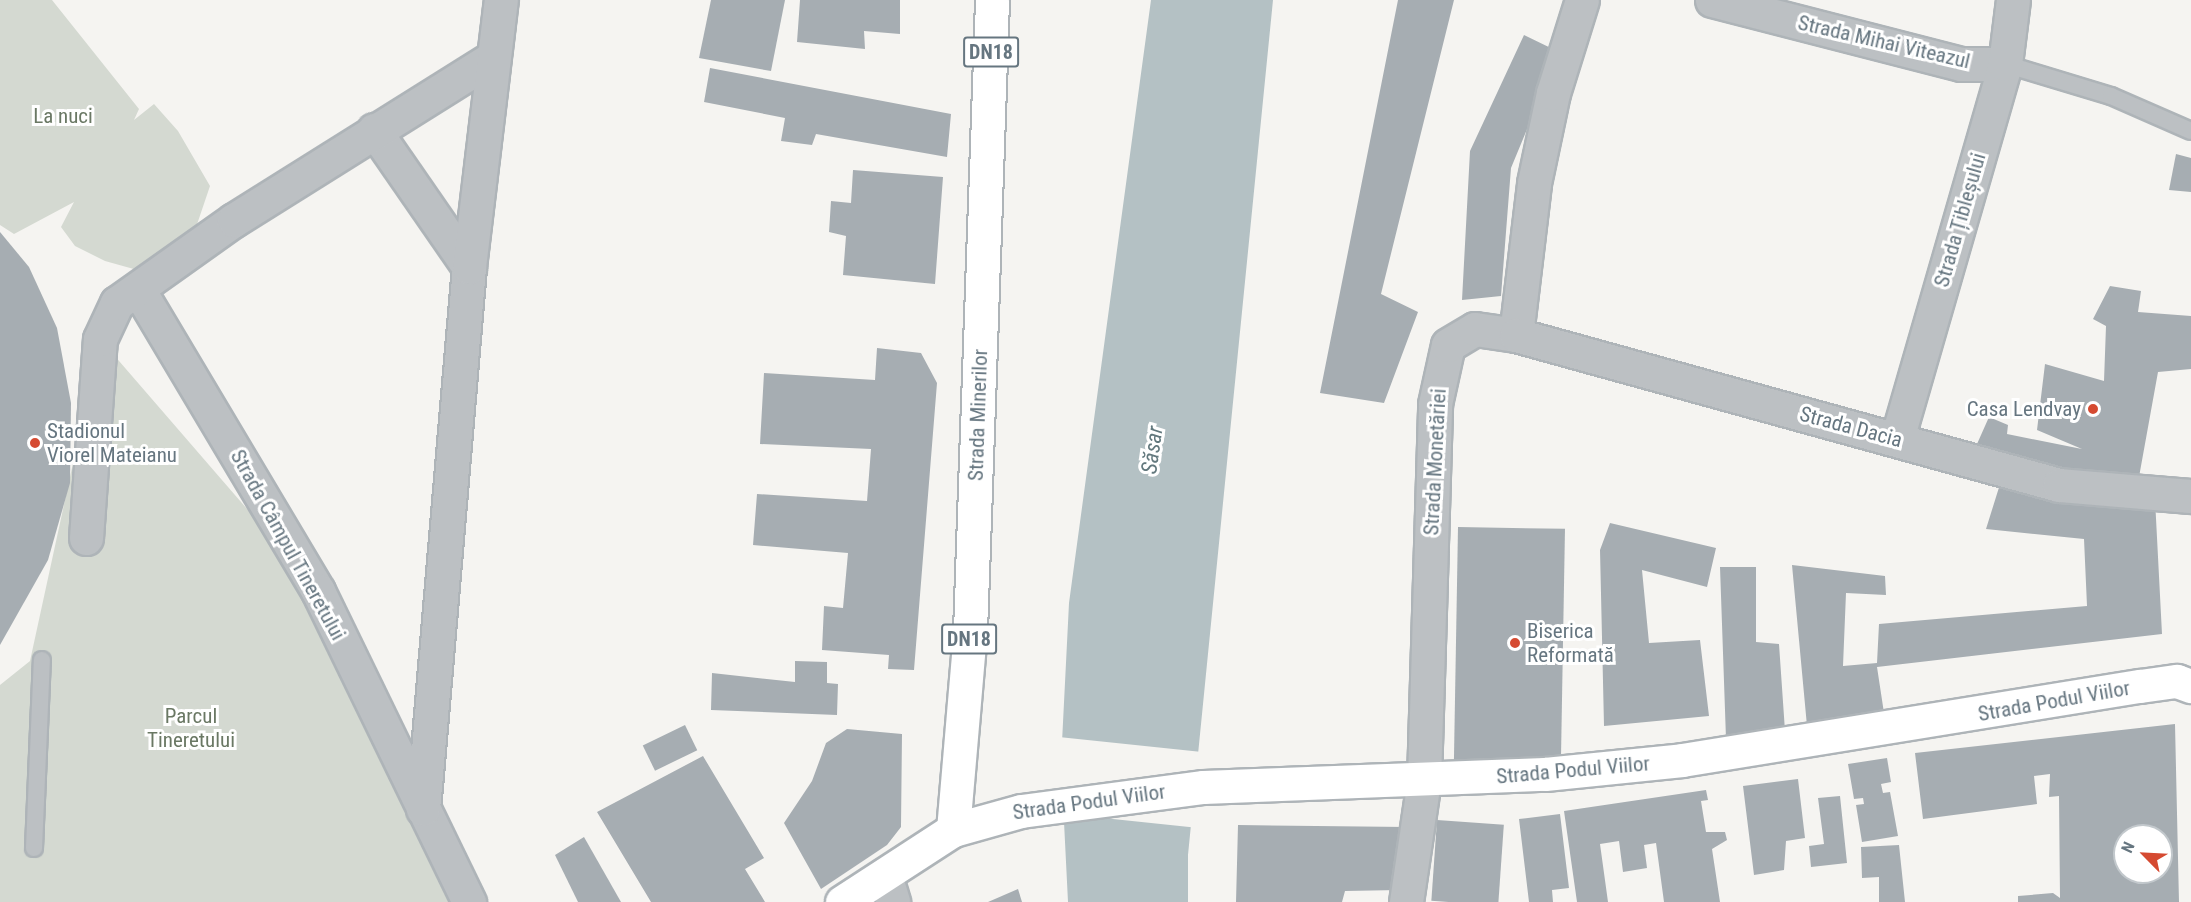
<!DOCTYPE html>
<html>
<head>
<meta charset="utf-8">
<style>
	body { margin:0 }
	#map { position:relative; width:2191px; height:902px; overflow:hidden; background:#f5f4f1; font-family:"Roboto Condensed",sans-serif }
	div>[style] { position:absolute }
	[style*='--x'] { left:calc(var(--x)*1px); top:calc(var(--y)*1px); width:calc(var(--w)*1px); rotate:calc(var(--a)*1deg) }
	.green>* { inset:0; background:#d4d9d1 }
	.water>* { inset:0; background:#b4c1c4 }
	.pier>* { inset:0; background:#f5f4f1; transform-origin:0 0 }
	.building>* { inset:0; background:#a6adb2; transform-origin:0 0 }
	.roads { filter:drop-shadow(2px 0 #aeb4b8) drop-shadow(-2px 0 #aeb4b8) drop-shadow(0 2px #aeb4b8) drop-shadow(0 -2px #aeb4b8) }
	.lane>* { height:16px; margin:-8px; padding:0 8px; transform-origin:8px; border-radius:8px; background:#bcc0c3 }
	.street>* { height:33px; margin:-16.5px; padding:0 16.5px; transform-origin:16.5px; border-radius:16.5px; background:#bcc0c3 }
	.secondary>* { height:33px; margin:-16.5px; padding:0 16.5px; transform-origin:16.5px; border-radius:16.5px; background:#fff }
	.primary>* { height:33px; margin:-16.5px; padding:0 16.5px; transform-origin:16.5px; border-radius:16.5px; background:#fff }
	.dots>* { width:16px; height:16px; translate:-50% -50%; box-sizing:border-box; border:3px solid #fff; border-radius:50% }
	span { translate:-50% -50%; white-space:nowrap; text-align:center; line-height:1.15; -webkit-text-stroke:6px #fff; paint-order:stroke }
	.shield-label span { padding:2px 4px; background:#fff; border:2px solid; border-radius:4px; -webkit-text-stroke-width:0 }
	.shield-label { font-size:20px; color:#667680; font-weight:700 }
	.street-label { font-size:21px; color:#667680 }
	.park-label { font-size:21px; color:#6a7864 }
	.poi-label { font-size:21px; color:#667680 }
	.right { translate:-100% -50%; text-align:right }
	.left { translate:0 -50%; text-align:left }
	.water-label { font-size:22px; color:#62787d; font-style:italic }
	.north { position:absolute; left:2113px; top:824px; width:60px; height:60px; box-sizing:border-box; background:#fff; border:2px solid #c2c8cc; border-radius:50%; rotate:294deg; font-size:16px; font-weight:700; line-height:24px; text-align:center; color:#667680 }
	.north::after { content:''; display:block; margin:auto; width:21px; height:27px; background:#d54a31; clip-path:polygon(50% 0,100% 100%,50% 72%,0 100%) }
</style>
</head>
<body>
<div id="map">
	<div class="green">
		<i style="clip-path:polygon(0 0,52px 0,139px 109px,134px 120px,154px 104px,178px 131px,210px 186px,189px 248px,148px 273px,105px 261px,75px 246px,61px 227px,74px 202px,14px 234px,0 225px)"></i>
		<i style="clip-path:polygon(100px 339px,318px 591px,469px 902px,0 902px,0 685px,30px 661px)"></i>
	</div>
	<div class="water">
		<i style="clip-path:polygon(1151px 0,1273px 0,1188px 855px,1188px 902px,1068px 902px,1061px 762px,1069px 603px)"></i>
	</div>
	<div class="pier">
		<i style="left:1202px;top:752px;width:76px;height:144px;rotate:96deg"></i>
	</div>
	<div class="building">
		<i style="clip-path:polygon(711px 0,785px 0,771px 71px,699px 58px)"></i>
		<i style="clip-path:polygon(800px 0,900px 0,900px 34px,864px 31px,865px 49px,797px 42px)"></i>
		<i style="clip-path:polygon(1398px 0,1454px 0,1381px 294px,1418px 312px,1384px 403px,1320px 393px)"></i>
		<i style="clip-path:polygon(1524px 35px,1559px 52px,1511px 168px,1501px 296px,1462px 300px,1470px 151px)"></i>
		<i style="clip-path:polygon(710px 68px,951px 114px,947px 157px,816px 134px,812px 145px,781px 141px,785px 118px,704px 102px)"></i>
		<i style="clip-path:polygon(2176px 154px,2191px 158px,2191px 192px,2169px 190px)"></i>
		<i style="clip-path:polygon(853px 170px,943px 177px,935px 284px,843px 275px,846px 236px,829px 232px,831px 201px,851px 203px)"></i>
		<i style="clip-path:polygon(0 232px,29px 267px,57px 328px,71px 403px,70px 483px,48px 560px,0 645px)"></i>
		<i style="clip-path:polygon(2110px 286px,2141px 291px,2138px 312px,2191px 316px,2191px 369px,2158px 372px,2139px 477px,2076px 478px,1973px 453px,1989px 417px,2008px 425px,2007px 434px,2082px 449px,2037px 430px,2045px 364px,2104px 381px,2106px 326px,2093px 319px)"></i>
		<i style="clip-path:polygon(877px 348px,921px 353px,937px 383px,914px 670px,888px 669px,889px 655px,822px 650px,824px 606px,843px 608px,848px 553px,753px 545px,757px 494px,867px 501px,871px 449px,760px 444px,764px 373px,875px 380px)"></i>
		<i style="clip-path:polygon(2001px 481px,2155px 499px,2162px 634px,1877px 667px,1884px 713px,1807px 726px,1792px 565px,1885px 576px,1886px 595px,1846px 593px,1843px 666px,1877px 663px,1879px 624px,2087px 606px,2084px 539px,1986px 529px)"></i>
		<i style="clip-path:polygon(1610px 523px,1716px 548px,1707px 587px,1642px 570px,1649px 643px,1700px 640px,1709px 716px,1604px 726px,1600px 550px)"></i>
		<i style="left:1458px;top:527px;width:107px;height:238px;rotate:1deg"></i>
		<i style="clip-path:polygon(1720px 567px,1756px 567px,1756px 642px,1779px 644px,1785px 731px,1726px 739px)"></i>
		<i style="clip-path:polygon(795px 661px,827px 662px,827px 683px,838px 684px,837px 715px,711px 710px,712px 673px,795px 682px)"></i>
		<i style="clip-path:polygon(evenodd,2175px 724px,2179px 902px,2018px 902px,2018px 896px,2053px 893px,2060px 898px,2059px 796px,2049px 797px,2050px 774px,2034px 776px,2037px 804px,1923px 819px,1915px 753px,2175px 724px,2125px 836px,2161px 836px,2161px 872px,2125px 872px,2125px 836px)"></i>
		<i style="left:685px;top:725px;width:28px;height:47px;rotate:64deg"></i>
		<i style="clip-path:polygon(847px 729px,902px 734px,901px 827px,887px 845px,821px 889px,784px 823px,812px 781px,826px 743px)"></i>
		<i style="clip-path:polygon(703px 756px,764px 858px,745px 869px,765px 902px,651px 902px,597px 812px)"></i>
		<i style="clip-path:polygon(1887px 758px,1891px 782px,1881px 784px,1883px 793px,1890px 792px,1898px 836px,1862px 842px,1856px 805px,1864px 804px,1863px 798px,1854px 799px,1848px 764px)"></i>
		<i style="clip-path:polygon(1798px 779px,1805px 838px,1786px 841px,1784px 870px,1754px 875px,1743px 786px)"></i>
		<i style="clip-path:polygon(1706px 790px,1708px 800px,1701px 801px,1706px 832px,1725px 832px,1727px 840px,1712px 849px,1720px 902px,1664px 902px,1656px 843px,1644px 845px,1647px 868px,1623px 872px,1619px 841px,1600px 844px,1608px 902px,1577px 902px,1564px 811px)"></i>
		<i style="clip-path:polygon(1840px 796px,1847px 863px,1811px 867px,1809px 846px,1824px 844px,1818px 798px)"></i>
		<i style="clip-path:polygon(1560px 814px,1569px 888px,1552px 890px,1553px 902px,1529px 902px,1519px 819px)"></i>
		<i style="left:1437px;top:820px;width:67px;height:81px;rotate:4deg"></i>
		<i style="clip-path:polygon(1238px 825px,1407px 827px,1399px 890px,1345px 891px,1342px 902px,1236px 902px)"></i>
		<i style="clip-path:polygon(584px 837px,621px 902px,578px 902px,555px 855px)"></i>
		<i style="clip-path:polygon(1899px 845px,1905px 902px,1879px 902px,1879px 877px,1862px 878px,1861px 847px)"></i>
		<i style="clip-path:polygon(1018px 889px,1022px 902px,988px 902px)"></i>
	</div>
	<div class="roads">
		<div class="lane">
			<i style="--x:2005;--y:64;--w:111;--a:16.8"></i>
			<i style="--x:2111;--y:96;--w:87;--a:23.6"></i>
			<i style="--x:34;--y:848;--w:188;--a:-87.6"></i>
		</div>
		<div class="street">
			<i style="--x:1712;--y:0;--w:257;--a:14.4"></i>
			<i style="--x:1961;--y:64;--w:44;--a:0"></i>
			<i style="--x:374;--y:130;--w:167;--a:55.3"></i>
			<i style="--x:138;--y:289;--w:352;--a:59.2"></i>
			<i style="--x:318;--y:591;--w:346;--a:64.1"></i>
			<i style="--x:1516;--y:335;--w:153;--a:-83.2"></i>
			<i style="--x:1534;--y:183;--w:92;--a:-78.1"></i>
			<i style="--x:1553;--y:93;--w:97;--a:-72.7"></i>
			<i style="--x:1897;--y:439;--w:390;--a:-73.9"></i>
			<i style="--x:2005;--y:64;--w:64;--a:-82.9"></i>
			<i style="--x:86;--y:538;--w:199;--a:-86"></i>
			<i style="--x:100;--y:339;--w:40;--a:-65"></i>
			<i style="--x:117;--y:303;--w:143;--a:-35.4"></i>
			<i style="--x:234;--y:220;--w:305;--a:-32.1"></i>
			<i style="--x:423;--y:809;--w:544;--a:-85.15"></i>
			<i style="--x:469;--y:267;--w:269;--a:-83.2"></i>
			<i style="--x:885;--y:875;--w:28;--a:73"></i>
			<i style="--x:1406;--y:902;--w:123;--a:-81.6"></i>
			<i style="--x:1424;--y:780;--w:376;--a:-88.3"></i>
			<i style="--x:1435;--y:404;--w:60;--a:-77.6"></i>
			<i style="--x:1448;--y:345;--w:31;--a:-31"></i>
			<i style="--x:1475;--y:329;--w:41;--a:8.3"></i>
			<i style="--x:1516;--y:335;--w:563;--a:15.44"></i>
			<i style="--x:2059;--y:485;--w:132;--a:4.8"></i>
		</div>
		<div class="secondary">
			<i style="--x:953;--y:830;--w:71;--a:-15.6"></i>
			<i style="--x:1021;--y:811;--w:184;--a:-7.5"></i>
			<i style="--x:1203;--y:787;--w:342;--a:-2.2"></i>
			<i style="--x:1545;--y:774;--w:138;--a:-5.8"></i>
			<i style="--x:1682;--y:760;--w:464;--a:-9.2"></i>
			<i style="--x:2140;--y:686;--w:37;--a:-8"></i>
			<i style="--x:2177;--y:681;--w:15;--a:20"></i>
		</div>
		<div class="primary">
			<i style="--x:842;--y:902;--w:132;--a:-33"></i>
			<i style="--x:953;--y:830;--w:200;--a:-85.1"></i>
			<i style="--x:970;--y:631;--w:631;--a:-88"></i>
		</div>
	</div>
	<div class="dots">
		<i style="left:2093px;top:409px;background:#d54a31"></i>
		<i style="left:35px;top:443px;background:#d54a31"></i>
		<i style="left:1515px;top:643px;background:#d54a31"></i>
	</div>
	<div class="shield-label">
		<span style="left:991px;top:52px">DN18</span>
		<span style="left:969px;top:639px">DN18</span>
	</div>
	<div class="street-label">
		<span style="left:1884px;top:42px;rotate:13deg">Strada Mihai Viteazul</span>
		<span style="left:1960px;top:220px;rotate:-74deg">Strada Țibleșului</span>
		<span style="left:978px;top:415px;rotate:-88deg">Strada Minerilor</span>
		<span style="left:1851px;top:427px;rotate:15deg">Strada Dacia</span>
		<span style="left:1435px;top:462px;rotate:-87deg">Strada Monetăriei</span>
		<span style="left:288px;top:545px;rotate:61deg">Strada Câmpul Tineretului</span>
		<span style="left:2054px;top:701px;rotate:-10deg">Strada Podul Viilor</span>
		<span style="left:1573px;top:770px;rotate:-5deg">Strada Podul Viilor</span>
		<span style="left:1089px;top:802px;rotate:-8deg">Strada Podul Viilor</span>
	</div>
	<div class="park-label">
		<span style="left:63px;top:116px">La nuci</span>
		<span style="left:191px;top:728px">Parcul<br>Tineretului</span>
	</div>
	<div class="poi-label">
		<span class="right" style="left:2081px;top:409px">Casa Lendvay</span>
		<span class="left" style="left:47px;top:443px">Stadionul<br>Viorel Mateianu</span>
		<span class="left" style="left:1527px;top:643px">Biserica<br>Reformată</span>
	</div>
	<div class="water-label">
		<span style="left:1152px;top:450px;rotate:-82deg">Săsar</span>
	</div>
	<div class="north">N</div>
</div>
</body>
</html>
